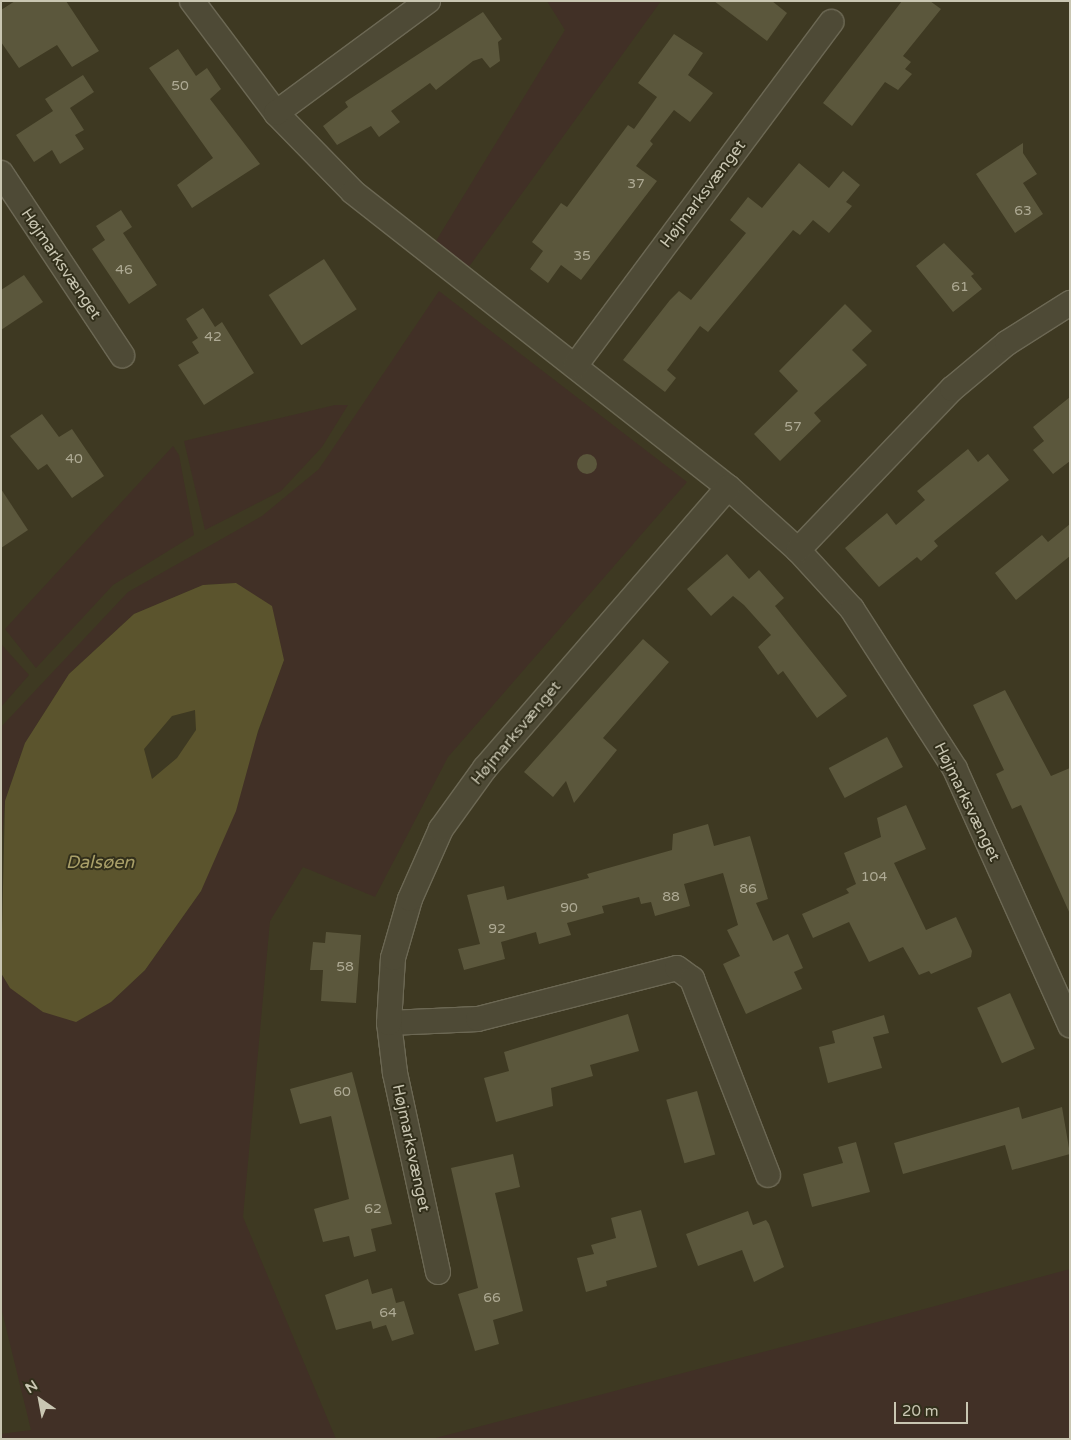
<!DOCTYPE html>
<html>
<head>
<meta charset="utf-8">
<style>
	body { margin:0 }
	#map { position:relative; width:1071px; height:1440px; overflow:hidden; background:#3e3922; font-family:"Varela Round",sans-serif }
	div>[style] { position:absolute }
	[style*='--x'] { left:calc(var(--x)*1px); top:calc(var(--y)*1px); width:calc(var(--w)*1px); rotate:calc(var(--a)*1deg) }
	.green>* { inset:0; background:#413026 }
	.water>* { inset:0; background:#5b542d }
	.building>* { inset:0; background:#5b573c; transform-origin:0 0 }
	.round { border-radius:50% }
	.roads { filter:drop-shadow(1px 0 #6c6854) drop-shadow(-1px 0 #6c6854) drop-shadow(0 1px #6c6854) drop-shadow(0 -1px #6c6854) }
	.minor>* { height:24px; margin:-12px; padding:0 12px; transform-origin:12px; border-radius:12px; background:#4e4a36 }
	span { translate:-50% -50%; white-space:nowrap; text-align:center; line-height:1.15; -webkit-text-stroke:4px #322f1b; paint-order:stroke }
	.number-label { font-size:14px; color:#aeaa94 }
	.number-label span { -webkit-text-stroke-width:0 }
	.street-label { font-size:16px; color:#c9c6b2 }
	.water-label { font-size:18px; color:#aaa069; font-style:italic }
	.frame { position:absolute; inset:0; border:2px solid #c9c6b2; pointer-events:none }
	.north { position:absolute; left:15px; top:1375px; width:50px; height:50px; -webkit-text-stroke:4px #322f1b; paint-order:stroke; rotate:327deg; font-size:14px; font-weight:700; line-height:20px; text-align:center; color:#c9c6b2 }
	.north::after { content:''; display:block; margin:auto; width:18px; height:22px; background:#c9c6b2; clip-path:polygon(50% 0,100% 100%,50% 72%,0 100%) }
	.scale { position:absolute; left:894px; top:1402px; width:74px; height:22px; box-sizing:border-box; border:2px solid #c9c6b2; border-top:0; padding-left:6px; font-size:15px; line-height:18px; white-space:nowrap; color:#c9c6b2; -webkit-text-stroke:4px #322f1b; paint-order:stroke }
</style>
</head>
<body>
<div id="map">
	<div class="green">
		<i style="clip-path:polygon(547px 1px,661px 1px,468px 268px,436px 241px,565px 30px)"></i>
		<i style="clip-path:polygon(439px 291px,687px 482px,448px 757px,375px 897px,303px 867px,270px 921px,243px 1217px,336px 1439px,1px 1439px,1px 1434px,31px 1430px,1px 1307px,1px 973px,10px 988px,111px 1002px,145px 970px,201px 891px,284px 660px,236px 583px,203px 585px,134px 614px,69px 674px,25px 743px,5px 801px,1px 849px,1px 727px,128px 592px,262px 516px,319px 469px)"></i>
		<i style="clip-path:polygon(335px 405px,348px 405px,322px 447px,281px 491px,205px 530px,184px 441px)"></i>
		<i style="clip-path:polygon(173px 446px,179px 455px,194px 535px,113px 585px,36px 668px,5px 629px)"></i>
		<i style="clip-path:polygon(1px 644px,29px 675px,1px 707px)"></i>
		<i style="clip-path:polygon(1070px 1269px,1070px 1439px,432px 1439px,870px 1324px)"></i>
	</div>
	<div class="water">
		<i style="clip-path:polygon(evenodd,236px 583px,272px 606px,284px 660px,258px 731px,236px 811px,201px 891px,145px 970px,111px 1002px,76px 1022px,43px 1012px,10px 988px,1px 973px,5px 801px,25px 743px,69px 674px,134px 614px,203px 585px,236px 583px,195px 710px,196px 730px,177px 758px,152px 779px,144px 749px,172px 716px,195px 710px)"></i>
	</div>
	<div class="building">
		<i style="clip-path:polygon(15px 1px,66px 1px,99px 51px,72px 67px,57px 45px,19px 68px,1px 42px,1px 10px)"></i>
		<i style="clip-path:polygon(714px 1px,772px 1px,787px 13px,767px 41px)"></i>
		<i style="clip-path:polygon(902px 1px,930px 1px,941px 9px,903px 56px,911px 62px,905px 69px,912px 74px,898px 90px,885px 82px,852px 126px,823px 103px)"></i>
		<i style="clip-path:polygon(483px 12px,502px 39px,498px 42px,500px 61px,490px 68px,482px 58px,473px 61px,436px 90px,430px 83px,391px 111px,400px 122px,379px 137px,371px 126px,337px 145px,323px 126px,348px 107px,345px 102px)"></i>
		<i style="clip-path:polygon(674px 34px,703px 53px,688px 75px,713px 93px,690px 122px,674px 110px,650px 141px,653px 144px,636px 166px,657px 181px,581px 280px,561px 265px,548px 283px,530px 269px,543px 251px,532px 242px,561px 203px,567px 207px,628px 125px,634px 129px,657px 97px,638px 83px)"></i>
		<i style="clip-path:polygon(178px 49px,196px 76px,207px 68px,221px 89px,210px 99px,260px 164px,192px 208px,177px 185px,213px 158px,149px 68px)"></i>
		<i style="clip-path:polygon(83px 75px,94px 92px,70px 108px,84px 130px,75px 135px,84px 149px,60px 164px,52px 150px,34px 162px,16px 135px,53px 111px,45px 99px)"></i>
		<i style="clip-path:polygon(1023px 143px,1023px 153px,1037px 174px,1023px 183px,1043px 214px,1015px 233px,976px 174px)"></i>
		<i style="clip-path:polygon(799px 163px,829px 188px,843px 171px,860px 185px,846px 202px,852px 206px,829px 233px,813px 220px,800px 235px,793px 230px,708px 332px,700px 326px,667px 370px,676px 378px,665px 392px,623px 360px,670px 300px,679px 291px,691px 300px,746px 233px,730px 220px,748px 197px,762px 208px)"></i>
		<i style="clip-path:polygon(121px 210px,132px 227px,123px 233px,157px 285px,129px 304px,92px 249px,105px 240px,96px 226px)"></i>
		<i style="clip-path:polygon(944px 243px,974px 274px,971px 276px,982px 289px,953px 312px,916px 266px)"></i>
		<i style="left:324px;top:259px;width:60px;height:66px;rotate:57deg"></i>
		<i style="clip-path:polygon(24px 275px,43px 302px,1px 330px,1px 290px)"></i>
		<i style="clip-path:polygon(845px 304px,872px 331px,852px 350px,867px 365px,814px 413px,821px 421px,780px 461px,754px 434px,798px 391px,779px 371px)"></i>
		<i style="clip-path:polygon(203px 308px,215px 327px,222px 322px,254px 373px,204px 405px,178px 365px,199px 353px,192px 342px,198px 338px,186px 319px)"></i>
		<i style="clip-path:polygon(1070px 397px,1070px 461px,1053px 474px,1033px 450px,1044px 441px,1033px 427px)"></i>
		<i style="clip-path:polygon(42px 414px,59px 437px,72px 429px,104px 476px,72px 498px,47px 464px,38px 470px,10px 436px)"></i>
		<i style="clip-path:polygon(968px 449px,978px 462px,988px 454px,1009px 480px,934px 541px,938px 546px,921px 561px,917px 557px,879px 587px,845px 548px,887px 513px,896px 525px,925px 500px,917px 491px)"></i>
		<i class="round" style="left:577px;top:454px;width:20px;height:20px"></i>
		<i style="clip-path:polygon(1px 489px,28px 530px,1px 548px)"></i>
		<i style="clip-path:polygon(1070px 524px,1070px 556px,1016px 600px,995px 573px,1042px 535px,1048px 542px)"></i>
		<i style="clip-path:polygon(727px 554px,749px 579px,759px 570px,784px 598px,775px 606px,847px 696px,817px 718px,783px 671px,778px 675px,758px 647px,771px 635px,744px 605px,733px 596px,711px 616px,687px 589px)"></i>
		<i style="clip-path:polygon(643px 639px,669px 662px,603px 738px,617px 750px,574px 803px,566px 781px,553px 797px,524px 772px)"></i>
		<i style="clip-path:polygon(1005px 690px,1051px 776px,1070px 768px,1070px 914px,1021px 805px,1012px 809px,996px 774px,1004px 770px,973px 705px)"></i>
		<i style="left:887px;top:737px;width:34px;height:66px;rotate:62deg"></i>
		<i style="clip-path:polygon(906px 805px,926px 849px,894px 863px,926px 930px,956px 917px,972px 951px,971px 957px,931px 974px,929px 971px,919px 975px,903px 947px,869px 962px,849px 922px,813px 938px,802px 914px,849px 893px,846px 889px,856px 884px,844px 853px,881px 837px,877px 818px)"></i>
		<i style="clip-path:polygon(708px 824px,714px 846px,750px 836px,768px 899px,756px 903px,773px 941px,788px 934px,803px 968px,794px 972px,802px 989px,746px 1014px,723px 964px,740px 956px,727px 930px,738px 925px,723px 873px,684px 884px,690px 906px,655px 916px,651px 902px,641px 904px,639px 897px,602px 906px,604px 913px,567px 923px,571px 935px,539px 944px,536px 932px,501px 942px,505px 959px,464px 970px,458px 949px,480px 944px,467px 895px,504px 886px,507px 900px,589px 878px,587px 874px,672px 850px,673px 834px)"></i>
		<i style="clip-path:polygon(326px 932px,361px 935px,356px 1003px,321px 1001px,323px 970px,310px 970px,313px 942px,325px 943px)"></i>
		<i style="left:1010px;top:993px;width:61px;height:36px;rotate:66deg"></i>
		<i style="clip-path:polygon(628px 1014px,639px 1051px,590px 1065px,593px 1076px,551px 1088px,553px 1106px,496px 1122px,484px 1078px,509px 1071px,504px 1052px)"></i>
		<i style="clip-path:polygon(884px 1015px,889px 1033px,873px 1037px,882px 1068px,828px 1083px,819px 1047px,835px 1043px,832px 1031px)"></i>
		<i style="clip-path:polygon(352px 1072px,392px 1224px,371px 1229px,376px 1251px,354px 1257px,349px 1236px,323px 1242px,314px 1209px,349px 1199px,331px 1116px,300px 1124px,290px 1089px)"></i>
		<i style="left:697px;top:1091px;width:66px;height:32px;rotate:74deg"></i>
		<i style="clip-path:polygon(1019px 1107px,1022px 1119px,1062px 1107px,1070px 1154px,1012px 1170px,1005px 1145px,903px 1174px,894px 1143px)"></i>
		<i style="clip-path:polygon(856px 1142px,870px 1192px,812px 1207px,803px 1174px,843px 1163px,838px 1147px)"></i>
		<i style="clip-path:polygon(513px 1154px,520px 1187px,495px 1193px,523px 1311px,493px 1320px,499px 1344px,475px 1351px,458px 1294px,478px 1288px,451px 1168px)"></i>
		<i style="clip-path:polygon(641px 1210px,657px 1267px,606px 1281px,607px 1286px,586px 1292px,577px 1258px,594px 1254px,591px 1245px,616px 1238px,611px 1218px)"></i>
		<i style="clip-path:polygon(748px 1211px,753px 1225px,766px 1220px,769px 1224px,784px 1267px,754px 1282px,742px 1250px,698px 1266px,686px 1234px)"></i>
		<i style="clip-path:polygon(368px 1279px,372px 1294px,392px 1288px,396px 1303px,404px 1301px,414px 1334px,392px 1341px,386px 1325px,373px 1329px,371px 1321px,336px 1330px,325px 1295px)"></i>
	</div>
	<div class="roads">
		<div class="minor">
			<i style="--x:192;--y:1;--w:140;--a:53.1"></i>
			<i style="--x:276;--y:113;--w:110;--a:45.7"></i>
			<i style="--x:353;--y:192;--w:477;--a:38.2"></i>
			<i style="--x:728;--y:487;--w:94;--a:42"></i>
			<i style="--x:798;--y:550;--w:80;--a:47.5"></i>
			<i style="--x:852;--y:609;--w:190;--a:57.2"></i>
			<i style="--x:955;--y:769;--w:281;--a:65.8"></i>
			<i style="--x:276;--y:113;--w:189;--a:-36.4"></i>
			<i style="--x:1;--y:173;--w:219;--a:56.4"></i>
			<i style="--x:575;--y:366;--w:429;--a:-53.3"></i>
			<i style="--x:798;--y:550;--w:223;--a:-46.3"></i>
			<i style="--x:952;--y:389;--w:72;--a:-39.9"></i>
			<i style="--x:1007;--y:343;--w:75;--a:-32.4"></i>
			<i style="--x:389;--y:1023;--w:89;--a:-2.6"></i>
			<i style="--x:478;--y:1019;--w:205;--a:-14.4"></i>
			<i style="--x:677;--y:968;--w:19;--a:36"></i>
			<i style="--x:692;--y:979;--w:210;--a:68.8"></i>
			<i style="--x:438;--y:1272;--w:204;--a:-102.2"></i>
			<i style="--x:395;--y:1073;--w:50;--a:-96.8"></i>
			<i style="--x:389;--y:1023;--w:65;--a:-86.5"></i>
			<i style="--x:393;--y:958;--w:61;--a:-73.9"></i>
			<i style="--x:410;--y:899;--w:77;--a:-66.1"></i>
			<i style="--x:441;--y:829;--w:75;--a:-54.2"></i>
			<i style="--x:485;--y:768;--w:371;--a:-49.1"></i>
		</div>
	</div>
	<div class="number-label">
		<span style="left:180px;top:86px">50</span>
		<span style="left:636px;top:184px">37</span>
		<span style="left:1023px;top:211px">63</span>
		<span style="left:582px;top:256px">35</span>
		<span style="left:124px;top:270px">46</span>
		<span style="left:960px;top:287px">61</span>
		<span style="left:213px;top:337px">42</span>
		<span style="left:793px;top:427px">57</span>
		<span style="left:74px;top:459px">40</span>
		<span style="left:874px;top:877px">104</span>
		<span style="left:748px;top:889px">86</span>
		<span style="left:671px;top:897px">88</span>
		<span style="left:569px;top:908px">90</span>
		<span style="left:497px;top:929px">92</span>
		<span style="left:345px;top:967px">58</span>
		<span style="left:342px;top:1092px">60</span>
		<span style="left:373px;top:1209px">62</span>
		<span style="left:492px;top:1298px">66</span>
		<span style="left:388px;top:1313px">64</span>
	</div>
	<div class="street-label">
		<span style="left:703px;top:194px;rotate:-53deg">Højmarksvænget</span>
		<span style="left:61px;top:264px;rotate:56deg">Højmarksvænget</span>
		<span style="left:516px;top:733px;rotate:-50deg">Højmarksvænget</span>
		<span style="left:967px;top:802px;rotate:64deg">Højmarksvænget</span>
		<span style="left:411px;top:1148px;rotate:78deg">Højmarksvænget</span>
	</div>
	<div class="water-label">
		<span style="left:100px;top:862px">Dalsøen</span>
	</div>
	<div class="frame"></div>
	<div class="north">N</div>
	<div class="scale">20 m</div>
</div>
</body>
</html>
